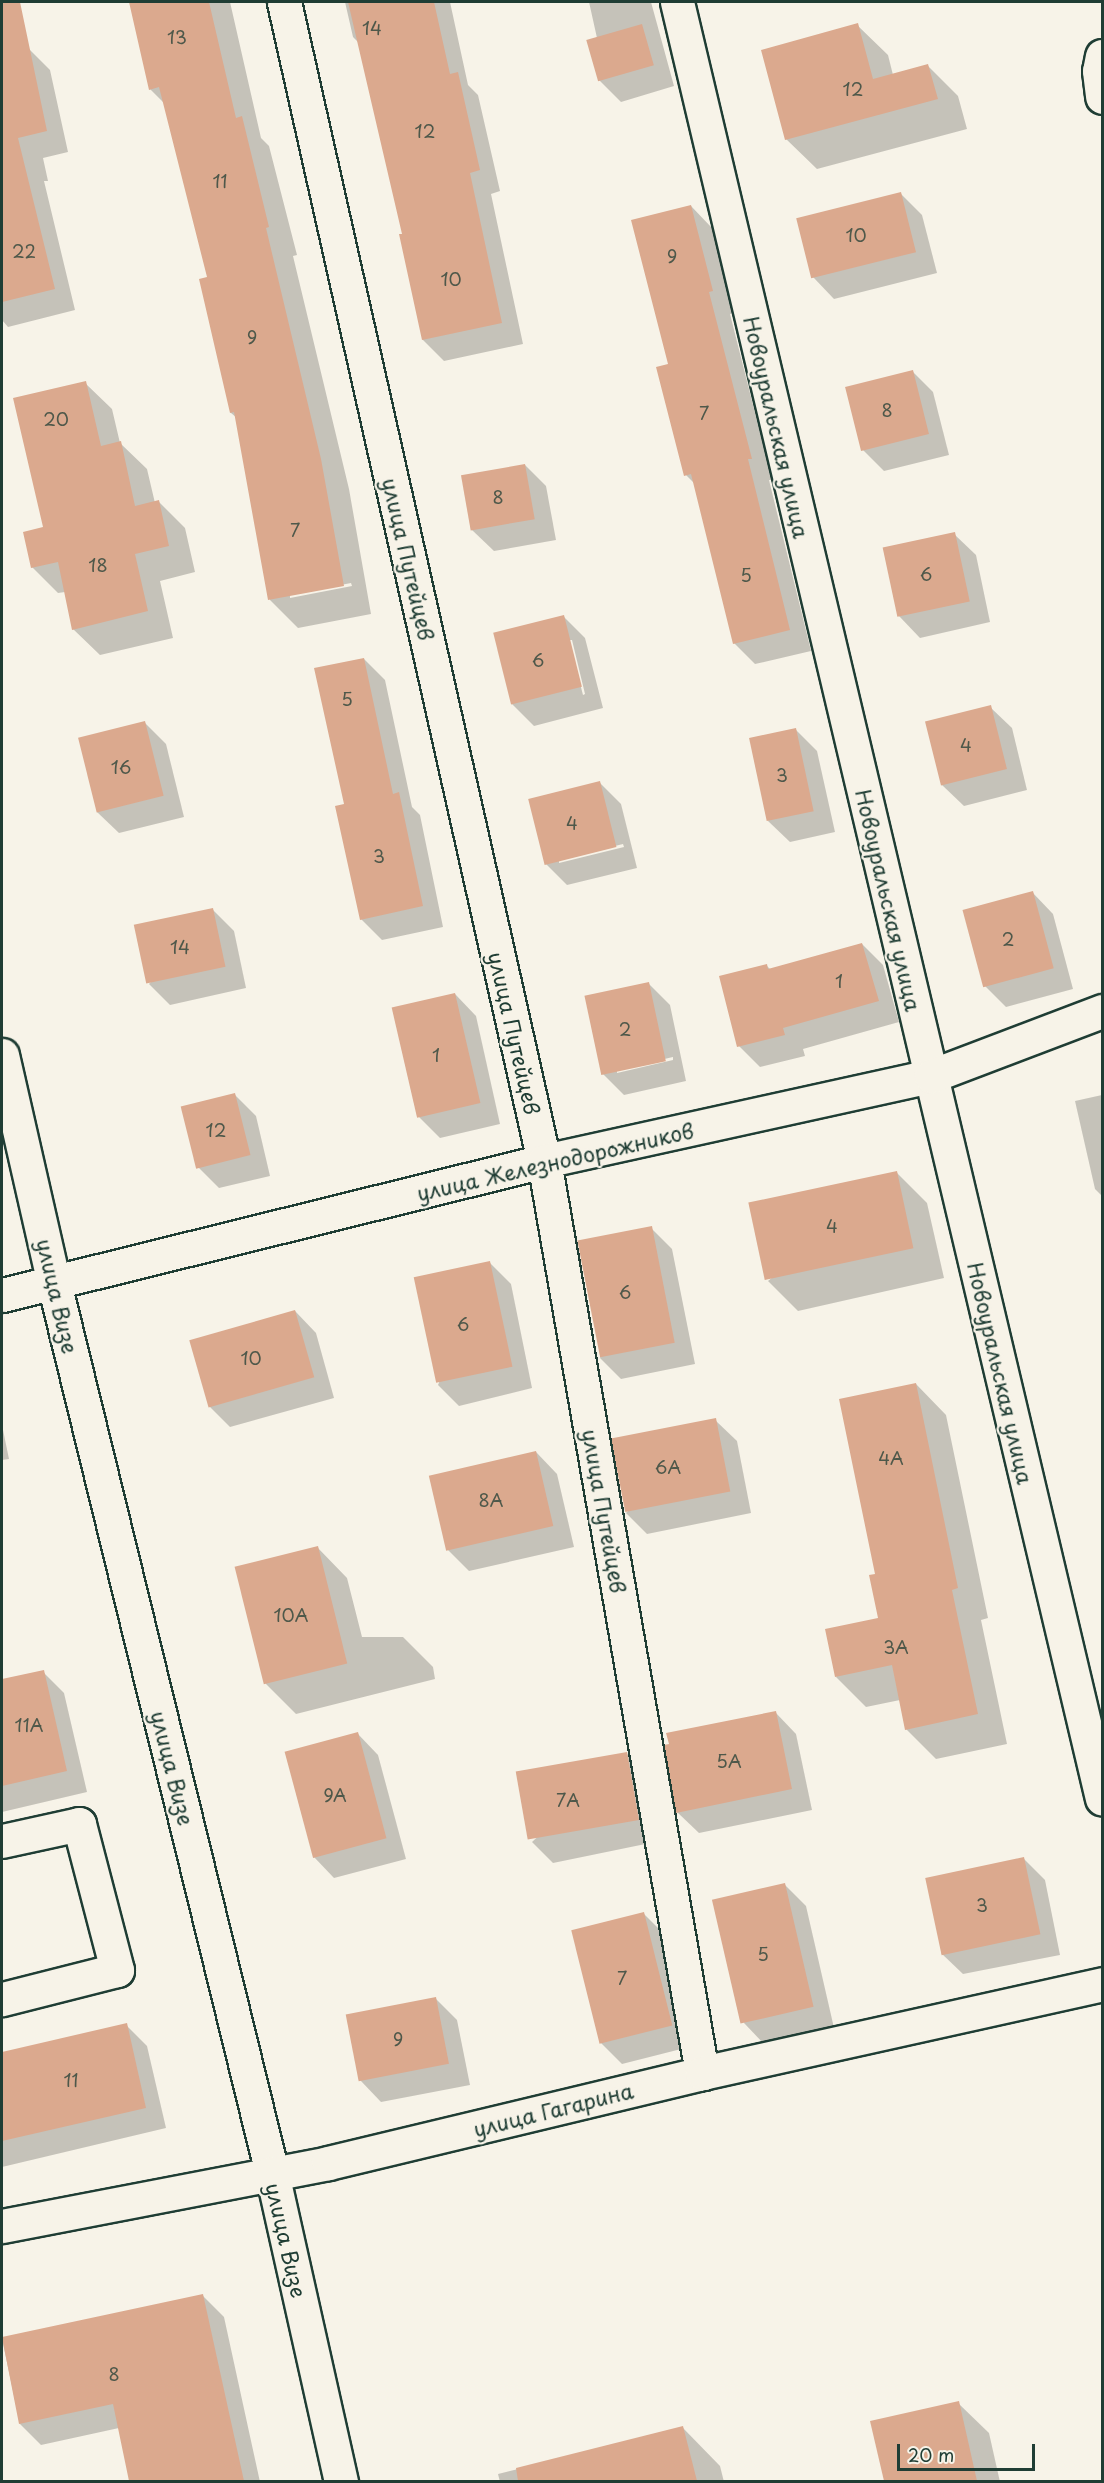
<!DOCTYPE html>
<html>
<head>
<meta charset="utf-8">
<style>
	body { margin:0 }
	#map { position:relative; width:1104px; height:2483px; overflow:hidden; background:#f7f3e8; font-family:"Playpen Sans",sans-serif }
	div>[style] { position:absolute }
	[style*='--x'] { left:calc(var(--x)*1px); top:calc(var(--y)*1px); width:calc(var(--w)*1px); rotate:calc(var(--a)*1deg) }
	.shadow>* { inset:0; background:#0003 }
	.building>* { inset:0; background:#dba98e; transform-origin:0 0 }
	.roads { filter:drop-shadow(2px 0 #1f3d34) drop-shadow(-2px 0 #1f3d34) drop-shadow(0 2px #1f3d34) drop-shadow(0 -2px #1f3d34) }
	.minor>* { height:33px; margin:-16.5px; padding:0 16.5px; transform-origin:16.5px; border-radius:16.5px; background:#f7f3e8 }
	span { translate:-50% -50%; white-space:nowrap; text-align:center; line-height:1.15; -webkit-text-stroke:4.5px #f7f3e8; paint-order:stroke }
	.number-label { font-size:18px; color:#4e584a }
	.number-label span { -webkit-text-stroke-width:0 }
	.street-label { font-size:21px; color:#1f3d34 }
	.frame { position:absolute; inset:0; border:3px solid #1f3d34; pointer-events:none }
	.scale { position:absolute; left:897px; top:2444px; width:138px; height:27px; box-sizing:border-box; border:3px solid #1f3d34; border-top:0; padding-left:8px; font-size:18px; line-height:21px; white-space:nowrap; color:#1f3d34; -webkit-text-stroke:4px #f7f3e8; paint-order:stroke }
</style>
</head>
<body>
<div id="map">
	<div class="shadow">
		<i style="clip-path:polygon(evenodd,130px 2px,230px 2px,261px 138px,269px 146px,297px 255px,293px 256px,349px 489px,371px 614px,298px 628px,270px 600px,237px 418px,231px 413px,209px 278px,165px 104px,150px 89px,130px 2px,351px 583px,352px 586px,290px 598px,290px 595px,351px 583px)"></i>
		<i style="clip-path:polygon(345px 2px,450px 2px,468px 85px,478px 95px,500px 191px,491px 194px,523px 344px,444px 361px,423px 340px,404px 235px,359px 43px,353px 37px)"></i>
		<i style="clip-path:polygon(589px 2px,651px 2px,674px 86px,621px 102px,599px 80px,597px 38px)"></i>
		<i style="clip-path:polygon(857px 25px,888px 55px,893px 75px,928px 66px,958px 96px,967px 129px,817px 169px,786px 139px)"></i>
		<i style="clip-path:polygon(29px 49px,50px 70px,68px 152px,43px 158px,48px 181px,44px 181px,75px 310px,8px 327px,2px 320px,2px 55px)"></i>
		<i style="clip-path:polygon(900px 193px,922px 215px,937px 273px,834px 299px,813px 277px)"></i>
		<i style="clip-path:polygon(691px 206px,712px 228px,734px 313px,730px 314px,772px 480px,769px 480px,811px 651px,755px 664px,734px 643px,695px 484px,686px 475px)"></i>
		<i style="clip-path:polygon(912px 371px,933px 392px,949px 455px,884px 471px,863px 450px)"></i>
		<i style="clip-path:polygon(85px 383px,112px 409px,120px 443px,147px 469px,155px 503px,159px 502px,185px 528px,195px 572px,160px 581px,173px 638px,100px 655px,73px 629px,65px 592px,58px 593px,32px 567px)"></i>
		<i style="clip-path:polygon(525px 465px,546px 486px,556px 540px,494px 551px,472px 530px)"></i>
		<i style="clip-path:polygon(954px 534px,976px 555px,990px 622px,920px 638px,899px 616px)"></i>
		<i style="clip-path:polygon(evenodd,564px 617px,585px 638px,603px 708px,534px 726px,512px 704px,564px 617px,569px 640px,572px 640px,585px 694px,583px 695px,569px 640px)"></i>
		<i style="clip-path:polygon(364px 659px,385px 680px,412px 807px,420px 815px,443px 927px,382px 940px,361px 919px,346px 805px)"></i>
		<i style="clip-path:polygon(990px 707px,1012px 728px,1027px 790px,964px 806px,942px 785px)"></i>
		<i style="clip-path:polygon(145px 723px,166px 744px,184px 817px,119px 833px,97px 812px)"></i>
		<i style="clip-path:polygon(796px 730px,817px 751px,835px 832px,790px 842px,768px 821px)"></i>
		<i style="clip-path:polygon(evenodd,600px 783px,621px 804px,637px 868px,567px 885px,546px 864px,600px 783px,623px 844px,624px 847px,559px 863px,559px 860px,623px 844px)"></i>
		<i style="clip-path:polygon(1032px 892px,1053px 914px,1073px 989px,1006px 1007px,985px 986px)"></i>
		<i style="clip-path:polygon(213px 910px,234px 931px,246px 988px,170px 1005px,149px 984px)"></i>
		<i style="clip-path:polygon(862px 944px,883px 965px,899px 1022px,803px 1049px,805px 1056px,760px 1067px,739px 1046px,766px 965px,771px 970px)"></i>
		<i style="clip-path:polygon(evenodd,649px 984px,670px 1005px,686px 1081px,624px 1095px,603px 1074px,649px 984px,673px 1057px,673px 1060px,617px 1073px,617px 1070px,673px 1057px)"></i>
		<i style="clip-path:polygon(455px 994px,476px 1016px,500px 1124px,440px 1138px,418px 1116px)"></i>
		<i style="clip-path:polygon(235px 1095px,256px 1116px,270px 1176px,219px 1188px,198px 1167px)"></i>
		<i style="clip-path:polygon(1102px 1095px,1102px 1196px,1095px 1189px,1075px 1101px)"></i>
		<i style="clip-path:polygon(897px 1173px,927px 1203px,944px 1278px,798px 1311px,768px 1281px)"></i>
		<i style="clip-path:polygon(651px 1228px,672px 1249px,695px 1364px,621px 1379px,600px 1358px)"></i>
		<i style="clip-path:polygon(490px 1263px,511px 1284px,532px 1388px,459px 1406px,438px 1385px)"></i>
		<i style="clip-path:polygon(295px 1311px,316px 1333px,334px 1398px,230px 1427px,209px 1406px)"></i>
		<i style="clip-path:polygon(916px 1384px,946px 1415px,988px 1618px,981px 1620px,1007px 1744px,936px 1759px,906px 1729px,900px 1700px,866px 1707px,836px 1677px,880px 1619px,876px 1575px)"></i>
		<i style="clip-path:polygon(715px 1420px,737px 1441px,751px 1513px,647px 1534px,626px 1513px)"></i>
		<i style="clip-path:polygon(2px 1425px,9px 1459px,2px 1460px)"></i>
		<i style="clip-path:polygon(536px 1452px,557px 1474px,574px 1547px,469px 1571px,447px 1549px)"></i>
		<i style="clip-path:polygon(317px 1547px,347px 1578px,362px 1637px,403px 1637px,433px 1667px,435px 1679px,296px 1714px,266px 1684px,236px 1568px)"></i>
		<i style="clip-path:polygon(43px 1672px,64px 1693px,87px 1792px,2px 1812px,2px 1681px)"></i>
		<i style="clip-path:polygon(775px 1712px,796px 1734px,812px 1810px,699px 1833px,677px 1812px)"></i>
		<i style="clip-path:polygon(357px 1733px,378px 1755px,406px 1859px,334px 1878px,313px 1856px)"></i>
		<i style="clip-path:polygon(627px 1754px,648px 1775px,660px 1841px,553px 1863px,532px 1842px)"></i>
		<i style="clip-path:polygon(1024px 1859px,1045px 1880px,1060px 1955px,963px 1974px,941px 1953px)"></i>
		<i style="clip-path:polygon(785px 1885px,806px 1906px,834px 2028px,765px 2045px,744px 2023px)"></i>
		<i style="clip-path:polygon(644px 1914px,665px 1935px,693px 2046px,622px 2064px,601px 2043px,573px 1932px)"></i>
		<i style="clip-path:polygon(436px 1999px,457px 2020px,470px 2085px,381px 2102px,360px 2080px)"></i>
		<i style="clip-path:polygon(126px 2025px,147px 2046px,166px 2128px,2px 2167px,2px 2054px)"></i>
		<i style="clip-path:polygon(203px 2296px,224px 2317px,260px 2482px,131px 2482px,119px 2428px,41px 2445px,20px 2424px,2px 2339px)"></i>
		<i style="clip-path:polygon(958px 2403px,989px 2433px,1000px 2482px,886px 2482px,872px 2422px)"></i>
		<i style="clip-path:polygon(683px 2428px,720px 2466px,724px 2482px,500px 2482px,498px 2474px)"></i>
	</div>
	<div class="building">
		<i style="clip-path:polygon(2px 2px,20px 2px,47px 131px,18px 138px,55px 289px,2px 302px)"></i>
		<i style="clip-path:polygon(129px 2px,209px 2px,236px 118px,242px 116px,269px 227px,266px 228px,321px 459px,344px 586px,268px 600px,234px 412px,230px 413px,199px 279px,207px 277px,159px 87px,149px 90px)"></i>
		<i style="clip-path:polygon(348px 2px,434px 2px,450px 74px,458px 72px,480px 170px,470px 173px,502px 323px,422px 340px,399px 234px,402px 234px)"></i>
		<i style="clip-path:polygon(858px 23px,873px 79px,928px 64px,938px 99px,785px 140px,761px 50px)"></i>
		<i style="left:642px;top:24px;width:43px;height:58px;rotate:74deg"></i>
		<i style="left:901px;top:192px;width:62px;height:108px;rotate:76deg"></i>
		<i style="clip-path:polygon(691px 205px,713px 291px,709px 292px,752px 459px,748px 459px,790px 630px,733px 644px,691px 474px,684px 476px,656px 367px,668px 364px,631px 220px)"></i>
		<i style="left:913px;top:370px;width:66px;height:70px;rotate:76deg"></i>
		<i style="clip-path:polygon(86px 381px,101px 446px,121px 441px,135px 506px,159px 500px,169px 546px,135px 554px,148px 611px,72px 630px,58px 562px,31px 568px,23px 532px,43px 527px,13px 398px)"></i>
		<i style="left:525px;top:464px;width:56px;height:65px;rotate:80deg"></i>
		<i style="left:955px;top:532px;width:71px;height:74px;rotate:78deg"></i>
		<i style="left:564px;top:615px;width:74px;height:73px;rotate:76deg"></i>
		<i style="clip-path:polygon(364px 658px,393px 794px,399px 792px,423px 906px,360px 920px,335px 806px,344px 804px,314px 668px)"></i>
		<i style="left:991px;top:705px;width:66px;height:68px;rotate:76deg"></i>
		<i style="left:145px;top:721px;width:77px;height:69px;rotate:76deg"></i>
		<i style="left:796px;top:728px;width:85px;height:48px;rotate:78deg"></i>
		<i style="left:600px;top:781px;width:68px;height:74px;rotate:76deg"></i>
		<i style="left:1033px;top:891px;width:80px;height:73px;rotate:75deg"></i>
		<i style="left:213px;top:908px;width:60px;height:81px;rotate:78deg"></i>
		<i style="clip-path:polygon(862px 943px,879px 1001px,783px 1028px,785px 1035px,737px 1047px,719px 976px,767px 964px,768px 969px)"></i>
		<i style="left:649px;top:982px;width:81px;height:66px;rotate:78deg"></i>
		<i style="left:455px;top:993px;width:113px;height:65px;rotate:77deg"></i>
		<i style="left:235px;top:1093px;width:64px;height:56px;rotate:76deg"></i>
		<i style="left:897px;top:1171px;width:79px;height:152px;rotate:78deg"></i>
		<i style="left:652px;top:1226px;width:119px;height:76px;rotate:79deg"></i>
		<i style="left:490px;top:1261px;width:108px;height:78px;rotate:78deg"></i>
		<i style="left:295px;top:1310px;width:70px;height:110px;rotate:74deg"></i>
		<i style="clip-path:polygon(916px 1383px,958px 1588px,952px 1590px,978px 1714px,905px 1730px,892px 1665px,835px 1677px,825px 1629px,878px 1618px,869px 1575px,875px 1574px,839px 1399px)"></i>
		<i style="left:716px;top:1418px;width:75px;height:107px;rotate:79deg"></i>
		<i style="left:536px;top:1451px;width:77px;height:110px;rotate:77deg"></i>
		<i style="left:318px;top:1546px;width:121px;height:86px;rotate:76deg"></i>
		<i style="clip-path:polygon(44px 1670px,67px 1771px,2px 1786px,2px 1679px)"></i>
		<i style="clip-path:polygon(776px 1711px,792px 1789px,676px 1813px,664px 1745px,669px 1744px,666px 1733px)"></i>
		<i style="left:358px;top:1732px;width:110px;height:76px;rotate:75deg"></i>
		<i style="left:627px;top:1752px;width:69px;height:113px;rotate:80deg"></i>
		<i style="left:1024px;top:1857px;width:79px;height:101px;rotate:78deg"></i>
		<i style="left:785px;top:1883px;width:127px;height:75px;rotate:77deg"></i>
		<i style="left:644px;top:1912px;width:117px;height:75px;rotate:76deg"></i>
		<i style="left:436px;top:1997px;width:68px;height:92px;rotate:79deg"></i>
		<i style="clip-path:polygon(127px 2023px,146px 2108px,2px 2141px,2px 2052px)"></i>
		<i style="clip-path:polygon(203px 2294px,244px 2481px,129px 2481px,113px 2404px,19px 2424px,2px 2337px)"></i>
		<i style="clip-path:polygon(959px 2401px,977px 2481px,884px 2481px,870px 2421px)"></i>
		<i style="clip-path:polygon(683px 2426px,697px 2481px,518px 2481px,516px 2468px)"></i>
	</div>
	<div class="roads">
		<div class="minor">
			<i style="--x:284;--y:2;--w:1188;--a:77.36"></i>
			<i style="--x:544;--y:1161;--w:926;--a:80.17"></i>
			<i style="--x:677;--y:2;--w:1846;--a:76.69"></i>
			<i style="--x:1102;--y:56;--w:15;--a:101"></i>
			<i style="--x:1099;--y:71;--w:26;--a:83"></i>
			<i style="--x:2;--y:1055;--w:234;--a:77.2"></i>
			<i style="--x:54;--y:1283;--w:916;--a:76.24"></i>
			<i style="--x:272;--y:2173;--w:317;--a:77.4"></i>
			<i style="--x:2;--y:1295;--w:558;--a:-13.89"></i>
			<i style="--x:544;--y:1161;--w:396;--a:-12.4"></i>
			<i style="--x:931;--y:1076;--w:183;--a:-20.8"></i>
			<i style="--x:2;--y:1841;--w:79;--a:-12.4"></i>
			<i style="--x:79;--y:1824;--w:151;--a:75.4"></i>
			<i style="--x:117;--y:1970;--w:119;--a:165.8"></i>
			<i style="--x:2;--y:2226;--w:332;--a:-10.9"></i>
			<i style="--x:328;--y:2163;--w:385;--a:-13.5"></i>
			<i style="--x:702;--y:2073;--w:410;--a:-12.5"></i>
		</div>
	</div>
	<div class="number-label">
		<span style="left:372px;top:28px">14</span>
		<span style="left:177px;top:37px">13</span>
		<span style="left:853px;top:89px">12</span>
		<span style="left:425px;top:131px">12</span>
		<span style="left:220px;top:181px">11</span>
		<span style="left:856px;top:235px">10</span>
		<span style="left:24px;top:251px">22</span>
		<span style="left:672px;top:256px">9</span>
		<span style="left:451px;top:279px">10</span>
		<span style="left:252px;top:337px">9</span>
		<span style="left:887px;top:410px">8</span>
		<span style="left:704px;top:413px">7</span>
		<span style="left:56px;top:419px">20</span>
		<span style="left:498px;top:497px">8</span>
		<span style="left:295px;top:530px">7</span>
		<span style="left:98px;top:565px">18</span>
		<span style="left:926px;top:574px">6</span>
		<span style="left:746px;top:575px">5</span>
		<span style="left:538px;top:660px">6</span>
		<span style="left:347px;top:699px">5</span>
		<span style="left:966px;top:745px">4</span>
		<span style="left:121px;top:767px">16</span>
		<span style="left:782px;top:775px">3</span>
		<span style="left:572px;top:823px">4</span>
		<span style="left:379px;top:856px">3</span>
		<span style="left:1008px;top:939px">2</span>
		<span style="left:180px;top:947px">14</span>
		<span style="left:839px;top:981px">1</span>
		<span style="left:625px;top:1029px">2</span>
		<span style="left:436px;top:1055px">1</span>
		<span style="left:216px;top:1130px">12</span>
		<span style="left:832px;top:1226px">4</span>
		<span style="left:625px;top:1292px">6</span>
		<span style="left:463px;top:1324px">6</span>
		<span style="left:251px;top:1358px">10</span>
		<span style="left:891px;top:1458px">4А</span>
		<span style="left:668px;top:1467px">6А</span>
		<span style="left:491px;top:1500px">8А</span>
		<span style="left:291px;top:1615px">10А</span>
		<span style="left:896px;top:1647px">3А</span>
		<span style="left:29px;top:1725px">11А</span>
		<span style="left:729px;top:1761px">5А</span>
		<span style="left:335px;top:1795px">9А</span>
		<span style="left:568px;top:1800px">7А</span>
		<span style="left:982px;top:1905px">3</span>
		<span style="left:763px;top:1954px">5</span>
		<span style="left:622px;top:1978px">7</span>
		<span style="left:398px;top:2039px">9</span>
		<span style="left:71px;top:2080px">11</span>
		<span style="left:114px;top:2374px">8</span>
	</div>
	<div class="street-label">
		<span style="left:777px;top:427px;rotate:77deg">Новоуральская улица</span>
		<span style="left:409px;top:559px;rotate:77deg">улица Путейцев</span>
		<span style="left:889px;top:900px;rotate:77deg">Новоуральская улица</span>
		<span style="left:515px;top:1033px;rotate:77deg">улица Путейцев</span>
		<span style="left:555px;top:1161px;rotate:-13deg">улица Железнодорожников</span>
		<span style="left:58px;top:1296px;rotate:77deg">улица Визе</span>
		<span style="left:1001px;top:1373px;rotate:77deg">Новоуральская улица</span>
		<span style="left:605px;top:1511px;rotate:80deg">улица Путейцев</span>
		<span style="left:173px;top:1768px;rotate:76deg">улица Визе</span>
		<span style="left:553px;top:2109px;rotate:-14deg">улица Гагарина</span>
		<span style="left:287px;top:2240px;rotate:77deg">улица Визе</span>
	</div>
	<div class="frame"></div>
	<div class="scale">20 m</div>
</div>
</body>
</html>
